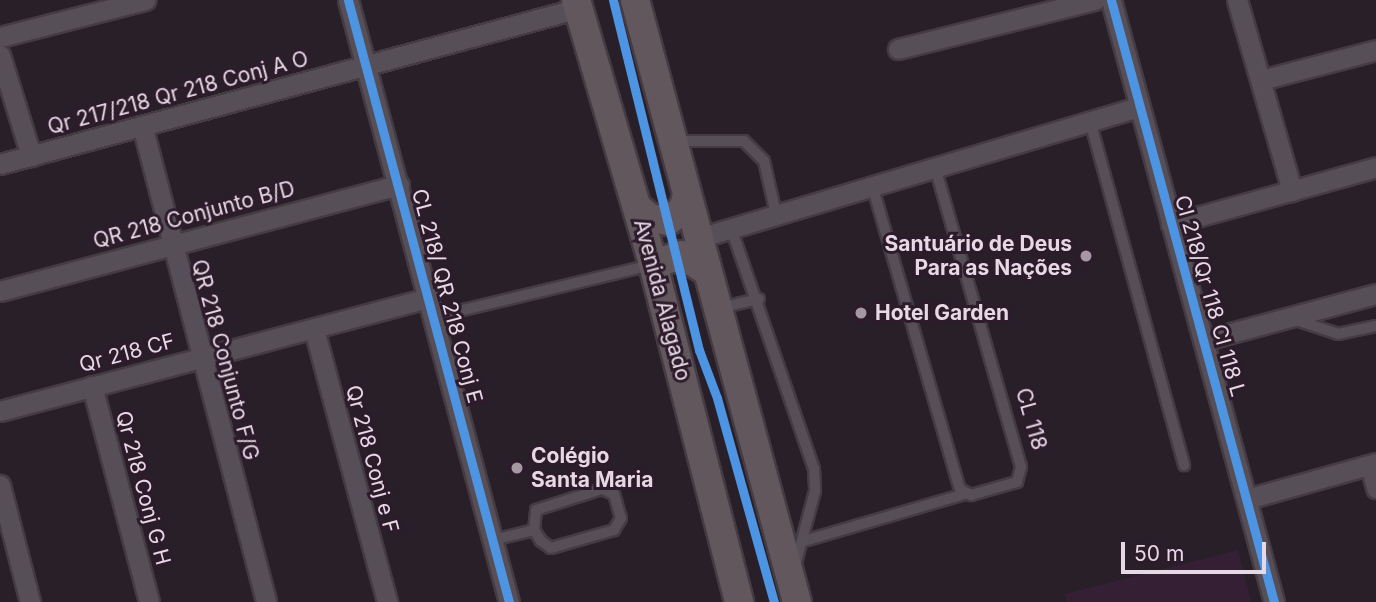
<!DOCTYPE html>
<html>
<head>
<meta charset="utf-8">
<style>
	body { margin:0 }
	#map { position:relative; width:1376px; height:602px; overflow:hidden; background:#291f28; font-family:Inter,sans-serif }
	div>[style] { position:absolute }
	[style*='--x'] { left:calc(var(--x)*1px); top:calc(var(--y)*1px); width:calc(var(--w)*1px); rotate:calc(var(--a)*1deg) }
	.built>* { inset:0; background:#351f34 }
	.roads { filter:drop-shadow(2px 0 #443b43) drop-shadow(-2px 0 #443b43) drop-shadow(0 2px #443b43) drop-shadow(0 -2px #443b43) }
	.lane>* { height:10px; margin:-5px; padding:0 5px; transform-origin:5px; border-radius:5px; background:#574f57 }
	.street>* { height:19px; margin:-9.5px; padding:0 9.5px; transform-origin:9.5px; border-radius:9.5px; background:#574f57 }
	.secondary>* { height:28px; margin:-14px; padding:0 14px; transform-origin:14px; border-radius:14px; background:#62575d }
	.cycleway>* { height:9px; margin:-4.5px; padding:0 4.5px; transform-origin:4.5px; border-radius:4.5px; background:#4d94e3 }
	.dots>* { width:19px; height:19px; translate:-50% -50%; box-sizing:border-box; border:4px solid #2d1b2c; border-radius:50% }
	span { translate:-50% -50%; white-space:nowrap; text-align:center; line-height:1.15; -webkit-text-stroke:6px #2d1b2c; paint-order:stroke }
	.street-label { font-size:21px; color:#e6d9e5 }
	.poi-label { font-size:21px; color:#e6d9e5; font-weight:700 }
	.right { translate:-100% -50%; text-align:right }
	.left { translate:0 -50%; text-align:left }
	.scale { position:absolute; left:1121px; top:542px; width:145px; height:32px; box-sizing:border-box; border:4px solid #e6d9e5; border-top:0; padding-left:9px; font-size:21px; line-height:24px; white-space:nowrap; color:#e6d9e5; -webkit-text-stroke:5px #2d1b2c; paint-order:stroke }
</style>
</head>
<body>
<div id="map">
	<div class="built">
		<i style="clip-path:polygon(1238px 550px,1251px 602px,1067px 602px,1065px 594px)"></i>
	</div>
	<div class="roads">
		<div class="lane">
			<i style="--x:1090;--y:121;--w:357;--a:74.7"></i>
			<i style="--x:676;--y:141;--w:68;--a:0"></i>
			<i style="--x:744;--y:141;--w:28;--a:45"></i>
			<i style="--x:764;--y:161;--w:54;--a:77.2"></i>
			<i style="--x:872;--y:185;--w:316;--a:73.9"></i>
			<i style="--x:960;--y:489;--w:13;--a:29"></i>
			<i style="--x:971;--y:495;--w:48;--a:-15.8"></i>
			<i style="--x:1017;--y:482;--w:16;--a:-75"></i>
			<i style="--x:1021;--y:467;--w:312;--a:-106"></i>
			<i style="--x:731;--y:228;--w:255;--a:71"></i>
			<i style="--x:814;--y:469;--w:22;--a:87"></i>
			<i style="--x:815;--y:491;--w:78;--a:104.9"></i>
			<i style="--x:719;--y:308;--w:41;--a:-12.7"></i>
			<i style="--x:434;--y:317;--w:223;--a:-13.5"></i>
			<i style="--x:1293;--y:319;--w:47;--a:18.4"></i>
			<i style="--x:1338;--y:334;--w:39;--a:-12"></i>
			<i style="--x:602;--y:489;--w:13;--a:23"></i>
			<i style="--x:614;--y:494;--w:25;--a:74"></i>
			<i style="--x:621;--y:518;--w:14;--a:120"></i>
			<i style="--x:614;--y:530;--w:66;--a:164.1"></i>
			<i style="--x:551;--y:548;--w:12;--a:-145"></i>
			<i style="--x:541;--y:541;--w:13;--a:-122"></i>
			<i style="--x:534;--y:530;--w:20;--a:-84"></i>
			<i style="--x:536;--y:510;--w:69;--a:-17.7"></i>
			<i style="--x:493;--y:540;--w:42;--a:-13.7"></i>
			<i style="--x:804;--y:541;--w:168;--a:-16.3"></i>
		</div>
		<div class="street">
			<i style="--x:348;--y:0;--w:623;--a:75.03"></i>
			<i style="--x:1111;--y:0;--w:624;--a:74.85"></i>
			<i style="--x:1237;--y:0;--w:199;--a:73.9"></i>
			<i style="--x:0;--y:37;--w:150;--a:-14.3"></i>
			<i style="--x:898;--y:49;--w:203;--a:-14"></i>
			<i style="--x:0;--y:55;--w:106;--a:72.9"></i>
			<i style="--x:1261;--y:80;--w:119;--a:-14.6"></i>
			<i style="--x:143;--y:129;--w:489;--a:75.4"></i>
			<i style="--x:0;--y:164;--w:600;--a:-15.08"></i>
			<i style="--x:1171;--y:224;--w:213;--a:-15.5"></i>
			<i style="--x:699;--y:238;--w:459;--a:-16.6"></i>
			<i style="--x:0;--y:291;--w:413;--a:-14.9"></i>
			<i style="--x:314;--y:329;--w:283;--a:75"></i>
			<i style="--x:1205;--y:340;--w:177;--a:-15.1"></i>
			<i style="--x:92;--y:386;--w:223;--a:75.2"></i>
			<i style="--x:0;--y:411;--w:444;--a:-14.8"></i>
			<i style="--x:1370;--y:465;--w:24;--a:75"></i>
			<i style="--x:0;--y:485;--w:121;--a:75.6"></i>
			<i style="--x:1247;--y:499;--w:134;--a:-15.6"></i>
		</div>
		<div class="secondary">
			<i style="--x:576;--y:0;--w:275;--a:73.7"></i>
			<i style="--x:653;--y:264;--w:349;--a:75.7"></i>
			<i style="--x:635;--y:0;--w:623;--a:74.94"></i>
			<i style="--x:638;--y:208;--w:16;--a:40"></i>
			<i style="--x:650;--y:218;--w:18;--a:9"></i>
			<i style="--x:668;--y:221;--w:19;--a:-39"></i>
			<i style="--x:683;--y:209;--w:15;--a:-74"></i>
			<i style="--x:653;--y:264;--w:30;--a:-17"></i>
			<i style="--x:682;--y:255;--w:30;--a:33"></i>
		</div>
	</div>
	<div class="cycleway">
		<i style="--x:348;--y:0;--w:623;--a:75.03"></i>
		<i style="--x:613;--y:0;--w:360;--a:76.2"></i>
		<i style="--x:699;--y:350;--w:51;--a:69.4"></i>
		<i style="--x:717;--y:398;--w:212;--a:74.4"></i>
		<i style="--x:1111;--y:0;--w:624;--a:74.85"></i>
	</div>
	<div class="dots">
		<i style="left:1086px;top:256px;background:#a498a3"></i>
		<i style="left:861px;top:313px;background:#a498a3"></i>
		<i style="left:517px;top:468px;background:#a498a3"></i>
	</div>
	<div class="street-label">
		<span style="left:178px;top:93px;rotate:-15deg">Qr 217/218 Qr 218 Conj A O</span>
		<span style="left:194px;top:215px;rotate:-15deg">QR 218 Conjunto B/D</span>
		<span style="left:447px;top:296px;rotate:75deg">CL 218/ QR 218 Conj E</span>
		<span style="left:1210px;top:296px;rotate:74deg">Cl 218/Qr 118 Cl 118 L</span>
		<span style="left:662px;top:300px;rotate:75deg">Avenida Alagado</span>
		<span style="left:127px;top:353px;rotate:-15deg">Qr 218 CF</span>
		<span style="left:225px;top:360px;rotate:75deg">QR 218 Conjunto F/G</span>
		<span style="left:1031px;top:419px;rotate:74deg">CL 118</span>
		<span style="left:372px;top:459px;rotate:75deg">Qr 218 Conj e F</span>
		<span style="left:143px;top:488px;rotate:75deg">Qr 218 Conj G H</span>
	</div>
	<div class="poi-label">
		<span class="right" style="left:1072px;top:256px">Santuário de Deus<br>Para as Nações</span>
		<span class="left" style="left:875px;top:313px">Hotel Garden</span>
		<span class="left" style="left:531px;top:468px">Colégio<br>Santa Maria</span>
	</div>
	<div class="scale">50 m</div>
</div>
</body>
</html>
